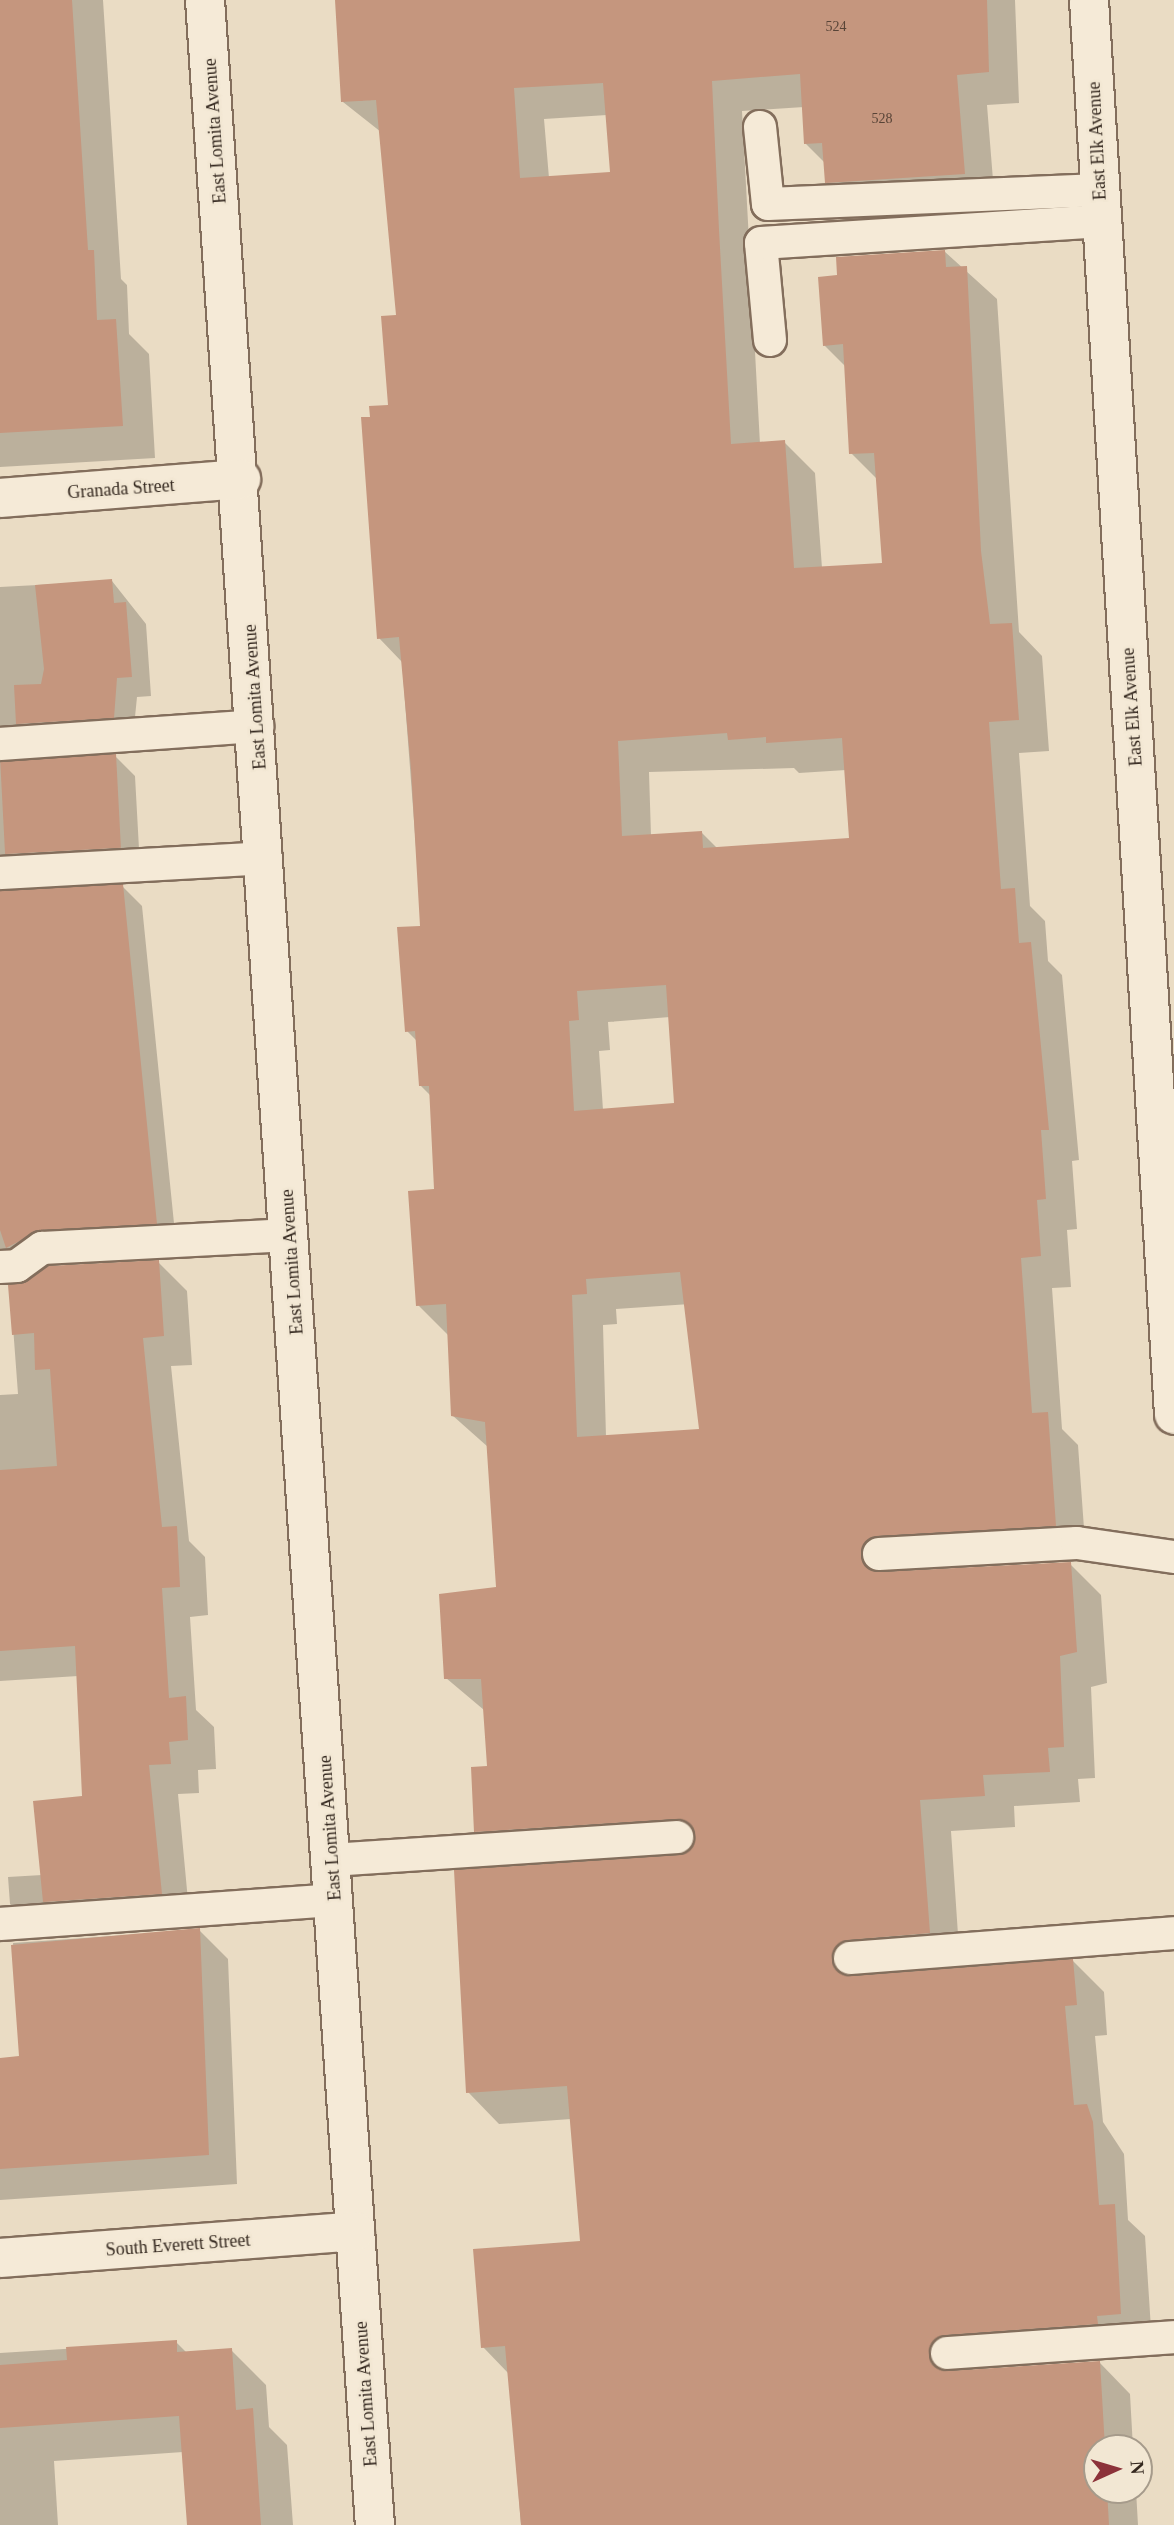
<!DOCTYPE html>
<html>
<head>
<meta charset="utf-8">
<style>
	body { margin:0 }
	#map { position:relative; width:1174px; height:2525px; overflow:hidden; background:#eadcc4; font-family:"Times New Roman",serif }
	div>[style] { position:absolute }
	[style*='--x'] { left:calc(var(--x)*1px); top:calc(var(--y)*1px); width:calc(var(--w)*1px); rotate:calc(var(--a)*1deg) }
	.shadow>* { inset:0; background:#0003 }
	.building>* { inset:0; background:#c5967e; transform-origin:0 0 }
	.roads { filter:drop-shadow(2px 0 #836e5c) drop-shadow(-2px 0 #836e5c) drop-shadow(0 2px #836e5c) drop-shadow(0 -2px #836e5c) }
	.service>* { height:32px; margin:-16px; padding:0 16px; transform-origin:16px; border-radius:16px; background:#f5ead7 }
	.minor>* { height:38px; margin:-19px; padding:0 19px; transform-origin:19px; border-radius:19px; background:#f5ead7 }
	span { translate:-50% -50%; white-space:nowrap; text-align:center; line-height:1.15; -webkit-text-stroke:5px #f2e7d3; paint-order:stroke }
	.number-label { font-size:14px; color:#584437 }
	.number-label span { -webkit-text-stroke-width:0 }
	.street-label { font-size:18px; color:#34281f }
	.north { position:absolute; left:1083px; top:2434px; width:70px; height:70px; box-sizing:border-box; background:#f2e7d3; border:2px solid #a69b8b; border-radius:50%; rotate:86deg; font-size:19px; font-weight:700; line-height:28px; text-align:center; color:#34281f }
	.north::after { content:''; display:block; margin:auto; width:24px; height:32px; background:#8c3239; clip-path:polygon(50% 0,100% 100%,50% 72%,0 100%) }
</style>
</head>
<body>
<div id="map">
	<div class="shadow">
		<i style="clip-path:polygon(0 0,103px 0,121px 279px,127px 285px,129px 334px,149px 354px,155px 458px,0 467px)"></i>
		<i style="clip-path:polygon(evenodd,337px 0,1015px 0,1019px 103px,987px 105px,995px 205px,858px 214px,826px 182px,825px 163px,805px 143px,804px 107px,742px 111px,760px 444px,784px 442px,815px 473px,822px 568px,884px 565px,878px 480px,851px 453px,846px 367px,824px 345px,839px 276px,944px 251px,997px 299px,1019px 632px,1042px 656px,1049px 751px,1019px 753px,1030px 906px,1045px 921px,1048px 961px,1062px 975px,1079px 1160px,1072px 1161px,1077px 1229px,1067px 1230px,1071px 1287px,1052px 1288px,1062px 1429px,1078px 1445px,1086px 1556px,910px 1566px,899px 1573px,1070px 1564px,1101px 1595px,1107px 1683px,1091px 1687px,1095px 1778px,1078px 1779px,1080px 1802px,1014px 1806px,1015px 1827px,951px 1831px,960px 1964px,879px 1970px,870px 1977px,1073px 1961px,1104px 1992px,1107px 2035px,1095px 2036px,1103px 2122px,1124px 2154px,1128px 2220px,1145px 2236px,1152px 2344px,977px 2365px,971px 2371px,1099px 2362px,1130px 2394px,1133px 2448px,1097px 2448px,1097px 2490px,1136px 2490px,1138px 2525px,521px 2525px,509px 2374px,483px 2347px,582px 2242px,571px 2119px,499px 2124px,468px 2092px,689px 1850px,507px 1862px,476px 1831px,489px 1768px,484px 1710px,446px 1678px,441px 1595px,498px 1589px,488px 1447px,452px 1415px,449px 1336px,418px 1305px,436px 1190px,431px 1096px,421px 1086px,418px 1042px,407px 1031px,422px 927px,402px 662px,379px 638px,372px 418px,390px 407px,398px 316px,381px 132px,343px 102px,337px 0,607px 115px,612px 174px,549px 178px,544px 119px,607px 115px,337px 0,794px 768px,799px 773px,846px 770px,851px 840px,718px 849px,701px 832px,651px 836px,649px 772px,794px 768px,337px 0,670px 1017px,676px 1104px,603px 1110px,599px 1051px,610px 1050px,608px 1022px,670px 1017px,337px 0,690px 1304px,701px 1430px,606px 1437px,603px 1325px,617px 1324px,616px 1309px,690px 1304px)"></i>
		<i style="clip-path:polygon(112px 581px,146px 624px,151px 696px,137px 697px,133px 737px,19px 745px,2px 764px,115px 756px,135px 776px,140px 867px,3px 884px,1px 893px,122px 886px,142px 906px,176px 1243px,61px 1249px,27px 1267px,9px 1250px,0 1250px,0 587px)"></i>
		<i style="clip-path:polygon(158px 1262px,187px 1291px,192px 1365px,171px 1366px,189px 1541px,205px 1557px,208px 1615px,190px 1617px,196px 1710px,214px 1727px,216px 1769px,198px 1770px,199px 1793px,178px 1794px,190px 1922px,39px 1933px,10px 1904px,8px 1877px,42px 1875px,84px 1798px,78px 1676px,0 1681px,0 1395px,18px 1394px,10px 1286px)"></i>
		<i style="clip-path:polygon(199px 1930px,228px 1959px,237px 2184px,0 2200px,0 2059px,21px 2058px,13px 1943px)"></i>
		<i style="clip-path:polygon(176px 2342px,187px 2353px,231px 2350px,266px 2385px,269px 2427px,287px 2445px,293px 2525px,188px 2525px,183px 2452px,54px 2461px,58px 2525px,0 2525px,0 2353px)"></i>
	</div>
	<div class="building">
		<i style="clip-path:polygon(0 0,72px 0,88px 250px,94px 250px,97px 320px,116px 319px,123px 426px,0 433px)"></i>
		<i style="clip-path:polygon(evenodd,335px 0,987px 0,989px 72px,957px 75px,965px 174px,825px 183px,822px 143px,804px 144px,800px 74px,712px 81px,719px 230px,731px 444px,785px 440px,794px 568px,882px 563px,874px 453px,849px 454px,843px 344px,823px 346px,818px 277px,837px 275px,836px 257px,945px 250px,946px 267px,967px 266px,981px 551px,990px 624px,1012px 623px,1019px 720px,989px 722px,1001px 889px,1015px 888px,1019px 943px,1031px 942px,1049px 1130px,1041px 1130px,1046px 1199px,1037px 1200px,1041px 1256px,1021px 1258px,1032px 1413px,1048px 1412px,1056px 1526px,878px 1536px,863px 1545px,861px 1556px,880px 1572px,1071px 1562px,1077px 1652px,1060px 1656px,1064px 1747px,1048px 1748px,1050px 1772px,983px 1775px,985px 1796px,920px 1800px,930px 1933px,848px 1940px,832px 1959px,835px 1969px,851px 1976px,1073px 1959px,1077px 2005px,1065px 2006px,1074px 2105px,1087px 2104px,1093px 2122px,1099px 2205px,1115px 2204px,1121px 2314px,1097px 2316px,1098px 2324px,946px 2335px,929px 2354px,932px 2364px,948px 2371px,1100px 2361px,1105px 2448px,1097px 2448px,1097px 2490px,1107px 2490px,1109px 2525px,521px 2525px,505px 2346px,481px 2348px,473px 2249px,580px 2241px,567px 2086px,466px 2093px,454px 1870px,678px 1855px,693px 1846px,695px 1835px,676px 1819px,474px 1832px,471px 1767px,487px 1766px,481px 1679px,444px 1679px,439px 1594px,496px 1587px,485px 1422px,451px 1416px,446px 1304px,416px 1306px,408px 1191px,434px 1189px,429px 1086px,419px 1086px,415px 1031px,405px 1032px,397px 927px,420px 926px,411px 769px,399px 637px,377px 639px,361px 417px,370px 417px,369px 406px,388px 405px,381px 316px,396px 315px,376px 100px,341px 102px,335px 0,603px 83px,610px 172px,520px 178px,514px 88px,603px 83px,335px 0,727px 733px,728px 740px,766px 737px,766px 743px,842px 738px,849px 838px,703px 848px,702px 831px,622px 836px,618px 741px,727px 733px,335px 0,666px 985px,674px 1103px,574px 1111px,569px 1021px,579px 1020px,577px 991px,666px 985px,335px 0,680px 1272px,699px 1429px,577px 1437px,572px 1295px,587px 1294px,586px 1279px,680px 1272px)"></i>
		<i style="clip-path:polygon(112px 579px,114px 603px,126px 602px,132px 677px,117px 678px,114px 718px,16px 724px,14px 685px,41px 684px,44px 669px,35px 585px)"></i>
		<i style="left:116px;top:754px;width:94px;height:116px;rotate:87deg"></i>
		<i style="clip-path:polygon(123px 884px,157px 1224px,41px 1230px,6px 1248px,0 1230px,0 891px)"></i>
		<i style="clip-path:polygon(159px 1260px,164px 1336px,143px 1338px,162px 1527px,177px 1526px,180px 1587px,162px 1588px,169px 1698px,186px 1696px,188px 1740px,169px 1742px,171px 1764px,149px 1765px,162px 1894px,43px 1902px,33px 1801px,82px 1796px,75px 1646px,0 1651px,0 1470px,57px 1466px,50px 1369px,35px 1370px,34px 1333px,12px 1335px,8px 1285px,48px 1266px)"></i>
		<i style="clip-path:polygon(200px 1928px,209px 2155px,0 2169px,0 2058px,19px 2056px,11px 1945px)"></i>
		<i style="clip-path:polygon(177px 2340px,177px 2352px,232px 2348px,236px 2410px,253px 2408px,261px 2525px,187px 2525px,179px 2416px,0 2428px,0 2365px,67px 2360px,66px 2347px)"></i>
	</div>
	<div class="roads">
		<div class="service">
			<i style="--x:760;--y:127;--w:77;--a:84.1"></i>
			<i style="--x:768;--y:204;--w:332;--a:-2.4"></i>
			<i style="--x:770;--y:340;--w:97;--a:-95.3"></i>
			<i style="--x:761;--y:243;--w:342;--a:-3.7"></i>
			<i style="--x:0;--y:744;--w:258;--a:-4"></i>
			<i style="--x:0;--y:873;--w:266;--a:-3.2"></i>
			<i style="--x:0;--y:1267;--w:17;--a:-3"></i>
			<i style="--x:17;--y:1266;--w:31;--a:-36"></i>
			<i style="--x:42;--y:1248;--w:248;--a:-3"></i>
			<i style="--x:879;--y:1554;--w:198;--a:-3.2"></i>
			<i style="--x:1077;--y:1543;--w:98;--a:8.2"></i>
			<i style="--x:332;--y:1860;--w:346;--a:-3.8"></i>
			<i style="--x:0;--y:1924;--w:335;--a:-4.1"></i>
			<i style="--x:850;--y:1958;--w:325;--a:-4.4"></i>
			<i style="--x:947;--y:2353;--w:228;--a:-4"></i>
		</div>
		<div class="minor">
			<i style="--x:205;--y:0;--w:2531;--a:86.15"></i>
			<i style="--x:1089;--y:0;--w:1417;--a:86.56"></i>
			<i style="--x:0;--y:498;--w:242;--a:-4.5"></i>
			<i style="--x:0;--y:2258;--w:356;--a:-4.3"></i>
		</div>
	</div>
	<div class="number-label">
		<span style="left:836px;top:27px">524</span>
		<span style="left:882px;top:119px">528</span>
	</div>
	<div class="street-label">
		<span style="left:215px;top:131px;rotate:-94deg">East Lomita Avenue</span>
		<span style="left:1097px;top:141px;rotate:-93deg">East Elk Avenue</span>
		<span style="left:121px;top:489px;rotate:-4deg">Granada Street</span>
		<span style="left:255px;top:697px;rotate:-94deg">East Lomita Avenue</span>
		<span style="left:1132px;top:707px;rotate:-94deg">East Elk Avenue</span>
		<span style="left:292px;top:1262px;rotate:-94deg">East Lomita Avenue</span>
		<span style="left:330px;top:1828px;rotate:-94deg">East Lomita Avenue</span>
		<span style="left:178px;top:2245px;rotate:-4deg">South Everett Street</span>
		<span style="left:366px;top:2394px;rotate:-94deg">East Lomita Avenue</span>
	</div>
	<div class="north">N</div>
</div>
</body>
</html>
